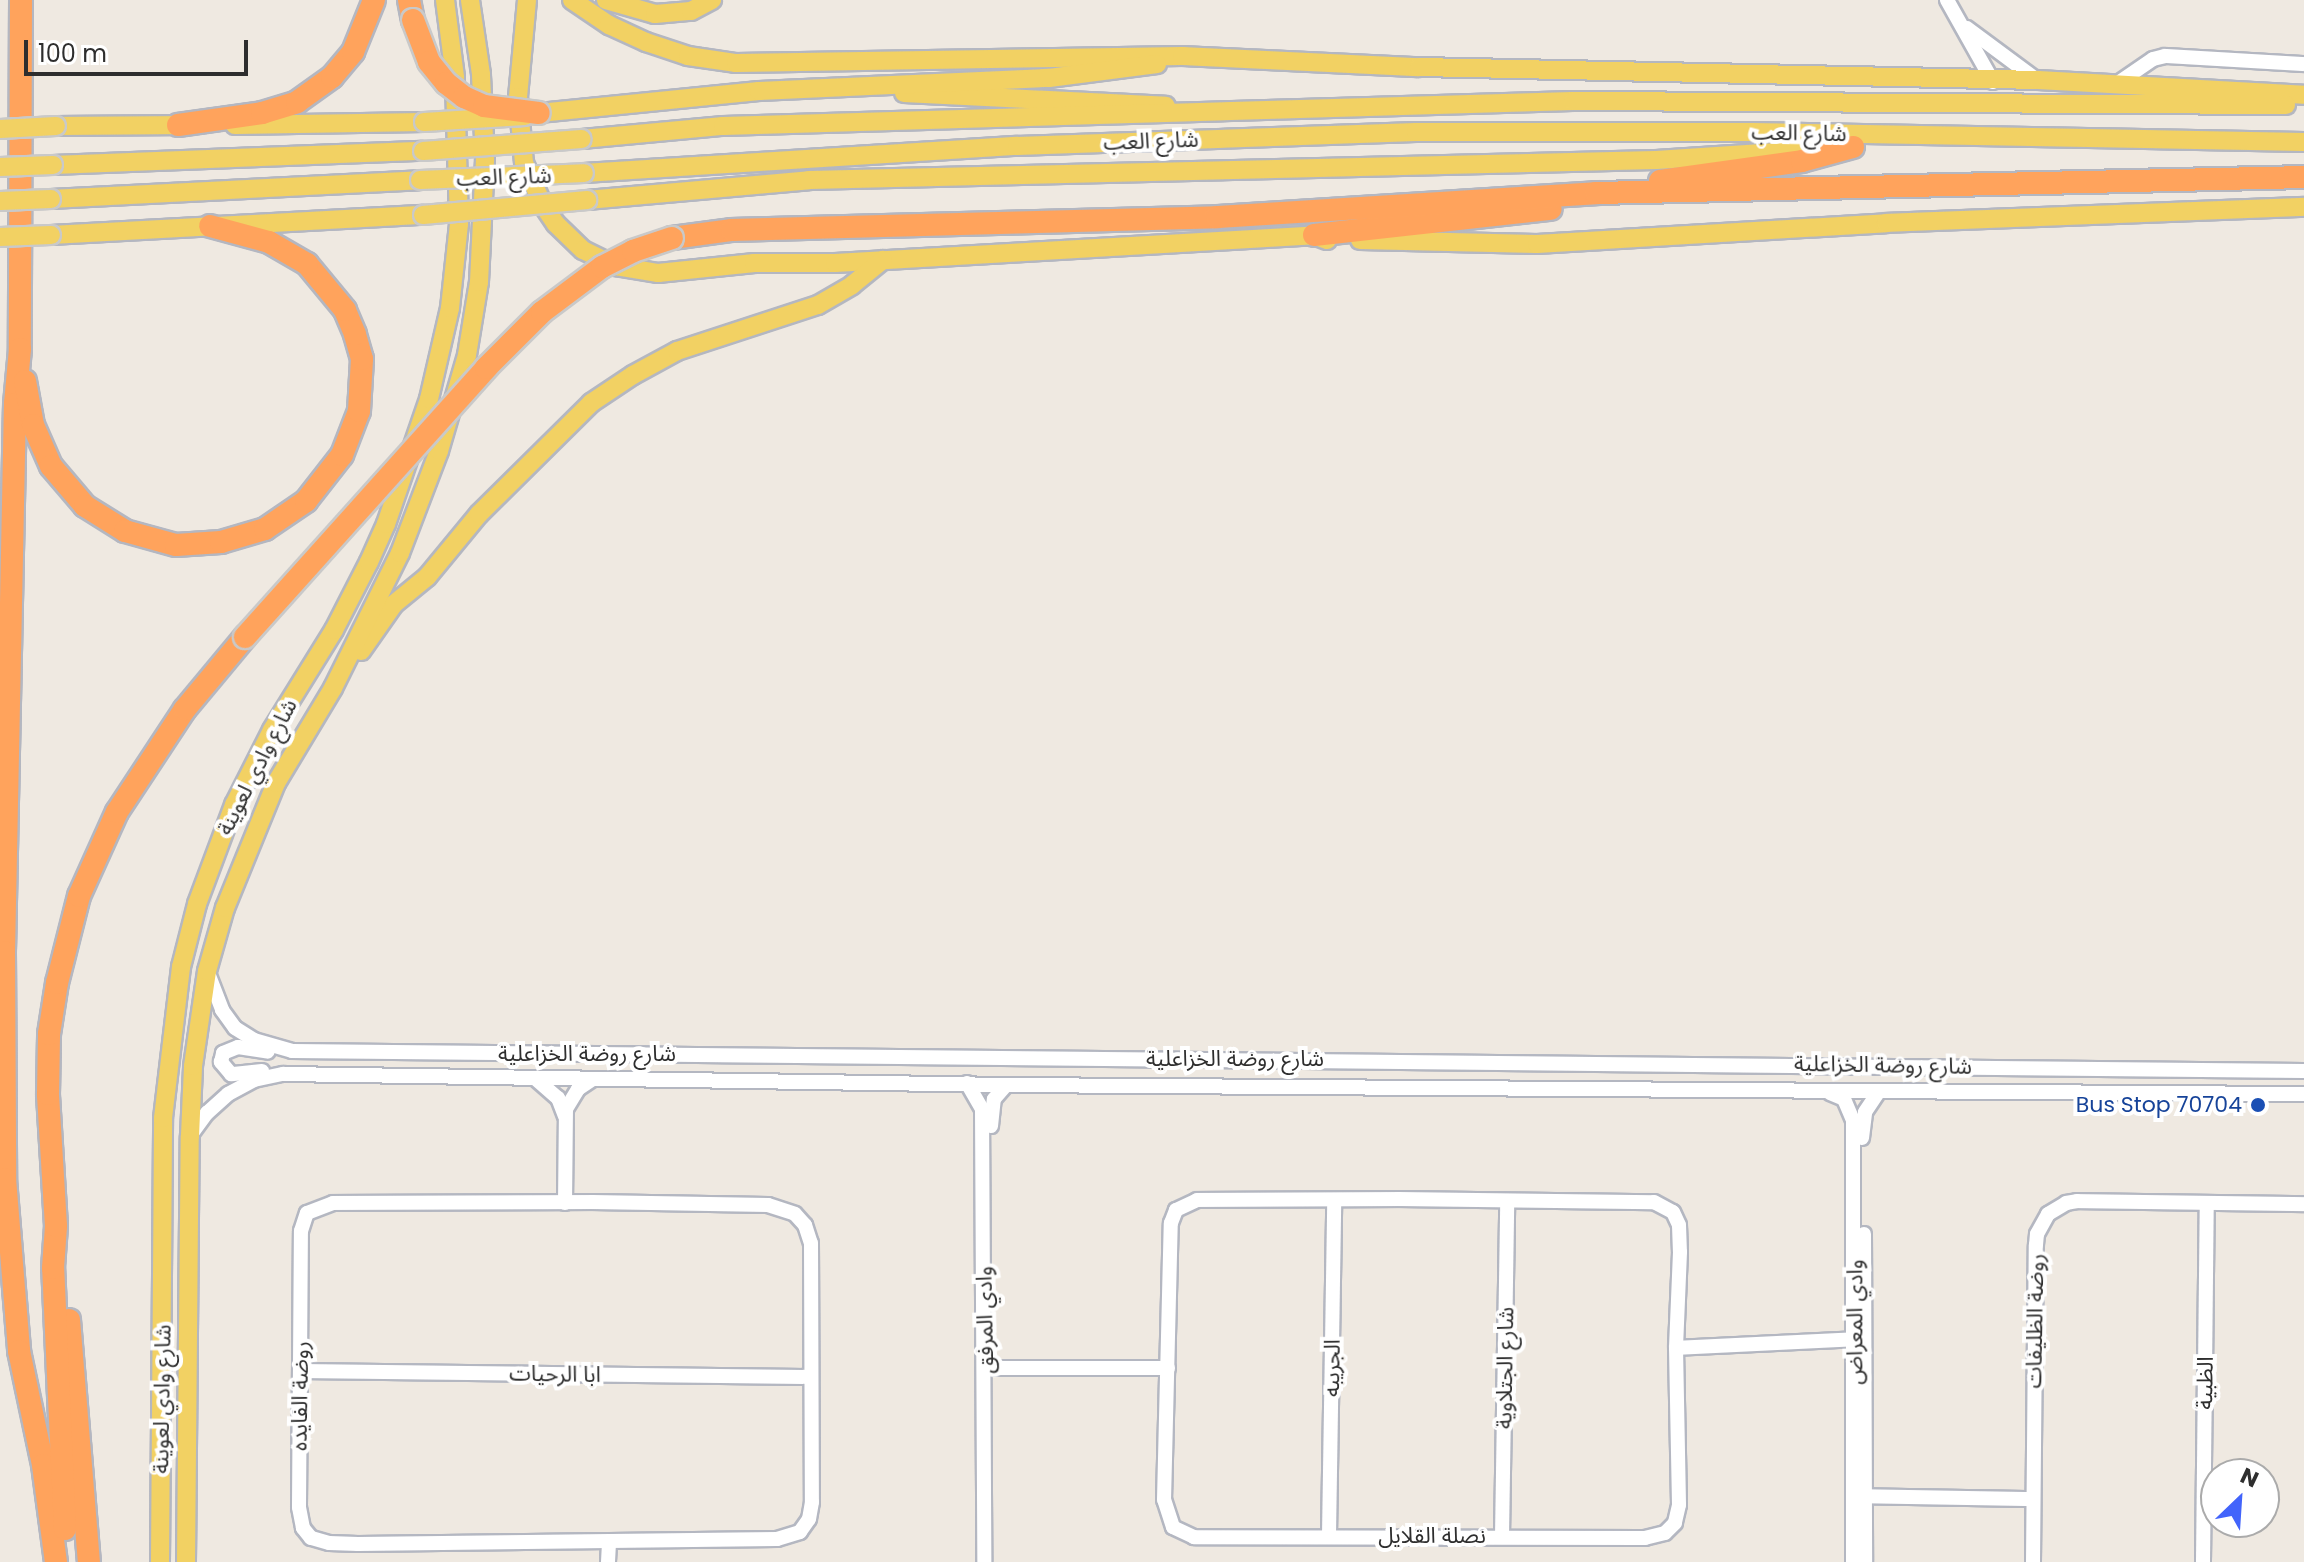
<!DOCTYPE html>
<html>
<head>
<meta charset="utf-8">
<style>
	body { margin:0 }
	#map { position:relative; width:2304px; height:1562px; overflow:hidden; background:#efe9e1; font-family:Poppins,"Noto Sans Arabic",sans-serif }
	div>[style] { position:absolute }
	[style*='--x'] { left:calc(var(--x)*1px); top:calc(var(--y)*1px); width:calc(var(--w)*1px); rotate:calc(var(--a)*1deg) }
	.roads { filter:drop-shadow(2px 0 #b4b7c1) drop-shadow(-2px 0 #b4b7c1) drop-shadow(0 2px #b4b7c1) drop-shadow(0 -2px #b4b7c1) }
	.minor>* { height:14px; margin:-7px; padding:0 7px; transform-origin:7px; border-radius:7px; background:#fff }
	.major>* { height:18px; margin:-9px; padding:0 9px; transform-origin:9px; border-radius:9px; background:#f2d163 }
	.highway>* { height:22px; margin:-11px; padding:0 11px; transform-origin:11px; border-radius:11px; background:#ffa35c }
	.bridges { filter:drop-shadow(2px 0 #c9c9c9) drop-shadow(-2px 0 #c9c9c9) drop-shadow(0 2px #c9c9c9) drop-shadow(0 -2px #c9c9c9) }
	.major-bridge>* { height:18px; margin:-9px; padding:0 9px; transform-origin:9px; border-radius:9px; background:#f2d163 }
	.highway-bridge>* { height:22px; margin:-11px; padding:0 11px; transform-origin:11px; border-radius:11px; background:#ffa35c }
	.dots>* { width:22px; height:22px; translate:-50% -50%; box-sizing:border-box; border:4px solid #fff; border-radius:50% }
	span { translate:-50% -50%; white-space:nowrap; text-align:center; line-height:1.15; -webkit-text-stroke:8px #fff; paint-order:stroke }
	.street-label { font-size:22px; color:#2e2e2e }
	.transit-label { font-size:22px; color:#164399 }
	.right { translate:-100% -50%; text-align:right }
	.north { position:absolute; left:2200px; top:1458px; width:80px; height:80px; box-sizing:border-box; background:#fff; border:2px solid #ababab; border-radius:50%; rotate:25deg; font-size:22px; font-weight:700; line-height:32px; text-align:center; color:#2e2e2e }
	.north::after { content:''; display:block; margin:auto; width:28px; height:36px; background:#4264fb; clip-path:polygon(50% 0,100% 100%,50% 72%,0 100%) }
	.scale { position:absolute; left:24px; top:40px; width:224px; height:36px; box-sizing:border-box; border:4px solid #2e2e2e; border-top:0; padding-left:10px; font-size:24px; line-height:28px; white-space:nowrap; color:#2e2e2e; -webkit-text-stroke:6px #fff; paint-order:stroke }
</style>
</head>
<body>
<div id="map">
	<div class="roads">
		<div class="minor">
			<i style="--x:1947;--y:0;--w:94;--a:60.7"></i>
			<i style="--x:1967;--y:28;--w:87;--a:36.6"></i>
			<i style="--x:2118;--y:83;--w:42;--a:-34.4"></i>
			<i style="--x:2153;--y:59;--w:12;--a:-14"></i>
			<i style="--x:2165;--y:56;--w:139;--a:3.3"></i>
			<i style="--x:208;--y:973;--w:40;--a:69"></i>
			<i style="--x:222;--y:1010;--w:22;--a:54"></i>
			<i style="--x:235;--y:1028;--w:22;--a:32"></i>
			<i style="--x:254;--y:1040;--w:40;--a:16"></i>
			<i style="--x:292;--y:1051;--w:2012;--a:0.57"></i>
			<i style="--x:262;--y:1071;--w:31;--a:174"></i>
			<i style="--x:231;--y:1074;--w:16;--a:-130"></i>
			<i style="--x:221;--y:1062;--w:9;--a:-77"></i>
			<i style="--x:223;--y:1053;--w:16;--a:-22"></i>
			<i style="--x:238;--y:1047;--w:30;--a:9"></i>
			<i style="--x:537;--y:1080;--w:28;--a:41"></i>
			<i style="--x:558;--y:1098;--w:19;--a:69"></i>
			<i style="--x:967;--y:1083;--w:30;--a:60"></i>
			<i style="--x:982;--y:1109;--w:453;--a:89.7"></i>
			<i style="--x:1830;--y:1093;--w:15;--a:23"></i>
			<i style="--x:1844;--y:1099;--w:23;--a:67"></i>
			<i style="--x:1853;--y:1120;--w:442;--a:90"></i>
			<i style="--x:991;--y:1126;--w:27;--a:-84"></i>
			<i style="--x:994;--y:1099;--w:18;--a:-49"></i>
			<i style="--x:190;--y:1136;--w:29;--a:-54"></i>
			<i style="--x:207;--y:1113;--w:28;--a:-42"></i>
			<i style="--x:228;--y:1094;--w:30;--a:-28"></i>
			<i style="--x:254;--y:1080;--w:30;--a:-12"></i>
			<i style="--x:283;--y:1074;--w:723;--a:0.87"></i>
			<i style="--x:1006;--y:1085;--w:1298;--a:0.4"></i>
			<i style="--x:1862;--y:1138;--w:26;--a:-83"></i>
			<i style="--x:1865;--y:1112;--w:23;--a:-56"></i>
			<i style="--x:1398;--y:1199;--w:256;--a:0.7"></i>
			<i style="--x:1654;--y:1202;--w:21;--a:28"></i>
			<i style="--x:1673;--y:1212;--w:14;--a:65"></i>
			<i style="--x:1679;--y:1225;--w:27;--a:88"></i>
			<i style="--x:1680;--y:1252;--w:96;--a:92.4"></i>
			<i style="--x:1676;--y:1348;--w:157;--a:88.9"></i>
			<i style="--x:1679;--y:1505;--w:18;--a:103"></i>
			<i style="--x:1675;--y:1523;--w:14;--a:135"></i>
			<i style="--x:1665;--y:1533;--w:21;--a:166"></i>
			<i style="--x:1645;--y:1538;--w:451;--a:-179.9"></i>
			<i style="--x:1194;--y:1537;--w:23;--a:-155"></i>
			<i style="--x:1173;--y:1527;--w:28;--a:-108"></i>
			<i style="--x:1164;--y:1500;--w:277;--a:-88.6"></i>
			<i style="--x:1171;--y:1223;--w:14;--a:-69"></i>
			<i style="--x:1176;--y:1210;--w:23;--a:-25"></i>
			<i style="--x:1197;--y:1200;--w:201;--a:-0.3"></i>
			<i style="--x:592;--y:1202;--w:176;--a:1"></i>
			<i style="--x:768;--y:1205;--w:28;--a:18"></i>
			<i style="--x:795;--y:1214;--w:15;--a:48"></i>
			<i style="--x:805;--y:1225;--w:19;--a:72"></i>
			<i style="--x:811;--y:1243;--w:259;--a:89.8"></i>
			<i style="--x:812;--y:1502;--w:17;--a:100"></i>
			<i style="--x:809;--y:1519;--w:16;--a:125"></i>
			<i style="--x:800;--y:1532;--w:24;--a:163"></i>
			<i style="--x:777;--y:1539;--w:419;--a:179.3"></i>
			<i style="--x:358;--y:1544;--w:29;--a:-178"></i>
			<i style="--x:329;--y:1543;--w:19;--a:-164"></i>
			<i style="--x:311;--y:1538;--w:13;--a:-129"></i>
			<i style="--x:303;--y:1528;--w:21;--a:-101"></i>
			<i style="--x:299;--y:1507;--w:276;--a:-89.6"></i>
			<i style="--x:301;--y:1231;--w:19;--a:-72"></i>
			<i style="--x:307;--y:1213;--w:28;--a:-21"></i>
			<i style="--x:333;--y:1203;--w:259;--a:-0.2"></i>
			<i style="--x:565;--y:1203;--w:94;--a:-89.4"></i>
			<i style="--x:566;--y:1109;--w:23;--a:-59"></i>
			<i style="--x:578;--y:1089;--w:18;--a:-34"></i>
			<i style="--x:1864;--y:1234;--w:328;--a:89.8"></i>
			<i style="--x:1676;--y:1348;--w:187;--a:-2.8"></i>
			<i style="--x:986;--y:1368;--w:182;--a:0"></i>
			<i style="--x:300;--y:1371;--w:510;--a:0.67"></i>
			<i style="--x:1857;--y:1496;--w:176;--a:1"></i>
			<i style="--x:1329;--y:1535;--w:335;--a:-89.1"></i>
			<i style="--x:1502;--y:1536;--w:335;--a:-89.1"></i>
			<i style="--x:608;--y:1562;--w:21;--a:-87"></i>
			<i style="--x:2033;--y:1562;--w:317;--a:-89.5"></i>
			<i style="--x:2036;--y:1245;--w:11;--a:-85"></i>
			<i style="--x:2037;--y:1234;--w:23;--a:-61"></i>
			<i style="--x:2048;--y:1214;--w:21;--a:-31"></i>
			<i style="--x:2066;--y:1203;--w:11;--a:-10"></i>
			<i style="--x:2077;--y:1201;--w:227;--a:0.8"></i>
			<i style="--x:2203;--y:1562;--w:358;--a:-89.4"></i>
		</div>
		<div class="major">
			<i style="--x:527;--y:0;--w:97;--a:95.3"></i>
			<i style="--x:518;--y:97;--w:66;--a:84.8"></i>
			<i style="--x:524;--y:163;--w:46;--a:65.7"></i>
			<i style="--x:543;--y:205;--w:23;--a:56"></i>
			<i style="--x:556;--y:224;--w:37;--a:44"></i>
			<i style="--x:583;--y:250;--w:37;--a:26"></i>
			<i style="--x:616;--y:266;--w:43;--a:9.5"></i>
			<i style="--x:658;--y:273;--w:97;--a:-5.9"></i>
			<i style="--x:754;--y:263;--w:81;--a:0"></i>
			<i style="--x:835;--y:263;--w:480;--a:-3.3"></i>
			<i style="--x:1314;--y:235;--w:14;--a:21"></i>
			<i style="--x:572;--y:0;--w:45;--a:34"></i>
			<i style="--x:609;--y:25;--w:41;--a:24.7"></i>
			<i style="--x:646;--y:42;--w:44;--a:18.4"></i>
			<i style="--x:688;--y:56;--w:49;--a:8.3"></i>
			<i style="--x:736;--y:63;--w:446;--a:-0.9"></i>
			<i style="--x:1182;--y:56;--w:237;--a:2.7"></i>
			<i style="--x:1419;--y:67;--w:619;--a:1.2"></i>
			<i style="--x:2038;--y:80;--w:266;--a:3.2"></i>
			<i style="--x:606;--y:0;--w:51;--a:15.9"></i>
			<i style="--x:655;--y:14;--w:36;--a:-5"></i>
			<i style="--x:691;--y:11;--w:24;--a:-28"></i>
			<i style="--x:904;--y:93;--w:262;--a:2.8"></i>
			<i style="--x:539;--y:113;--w:221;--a:-5.7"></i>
			<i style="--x:759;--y:91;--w:290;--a:-2.6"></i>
			<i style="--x:1049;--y:78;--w:109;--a:-7.4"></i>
			<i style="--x:235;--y:125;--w:189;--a:-0.9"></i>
			<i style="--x:56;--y:126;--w:134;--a:-0.4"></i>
			<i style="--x:582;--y:139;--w:142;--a:-5.3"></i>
			<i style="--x:723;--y:126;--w:850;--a:-1.68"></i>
			<i style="--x:1573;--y:101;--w:713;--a:0.32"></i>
			<i style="--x:53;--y:165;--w:370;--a:-2.2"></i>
			<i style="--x:584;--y:173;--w:434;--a:-3.6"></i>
			<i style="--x:1017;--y:146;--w:399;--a:-2"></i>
			<i style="--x:1416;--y:132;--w:336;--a:0"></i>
			<i style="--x:1752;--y:132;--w:552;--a:1.04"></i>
			<i style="--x:51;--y:199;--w:369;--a:-2.9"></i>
			<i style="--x:587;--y:200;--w:223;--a:-5.1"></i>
			<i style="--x:809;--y:180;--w:847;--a:-1.35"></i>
			<i style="--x:1656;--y:160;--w:167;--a:-3.8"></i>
			<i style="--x:51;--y:235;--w:373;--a:-3.1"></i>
			<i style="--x:1360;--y:240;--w:177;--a:1.3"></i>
			<i style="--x:1537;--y:244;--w:350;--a:-3.4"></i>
			<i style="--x:1886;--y:223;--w:418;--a:-2.2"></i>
			<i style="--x:361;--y:651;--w:57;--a:-54.9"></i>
			<i style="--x:394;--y:604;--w:43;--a:-39.3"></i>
			<i style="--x:427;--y:577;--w:82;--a:-50.5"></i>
			<i style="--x:479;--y:514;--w:158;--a:-44.7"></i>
			<i style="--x:591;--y:403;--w:50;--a:-33.7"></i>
			<i style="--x:633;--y:375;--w:50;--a:-28.6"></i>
			<i style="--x:677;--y:351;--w:148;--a:-18.1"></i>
			<i style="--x:818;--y:305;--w:39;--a:-30"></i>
			<i style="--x:852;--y:285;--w:40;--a:-39"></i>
			<i style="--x:160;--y:1562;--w:444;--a:-89.6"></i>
			<i style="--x:163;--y:1118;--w:152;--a:-83.2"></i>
			<i style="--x:181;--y:967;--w:65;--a:-75.7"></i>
			<i style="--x:197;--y:904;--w:106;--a:-69.5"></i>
			<i style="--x:234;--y:805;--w:84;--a:-63.1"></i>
			<i style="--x:272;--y:730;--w:118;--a:-58.2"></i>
			<i style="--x:334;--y:630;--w:76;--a:-62.8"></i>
			<i style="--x:369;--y:562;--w:42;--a:-65.9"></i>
			<i style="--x:386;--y:524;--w:132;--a:-71"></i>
			<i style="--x:429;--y:399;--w:93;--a:-77"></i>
			<i style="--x:450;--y:308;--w:84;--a:-83.9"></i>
			<i style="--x:459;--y:224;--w:147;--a:-91.6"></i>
			<i style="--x:455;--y:77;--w:78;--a:-97.4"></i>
			<i style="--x:186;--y:1562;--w:426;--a:-89.5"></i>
			<i style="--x:190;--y:1136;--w:70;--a:-87.5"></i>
			<i style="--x:193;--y:1066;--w:96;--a:-81.6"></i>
			<i style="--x:207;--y:971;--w:66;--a:-74.1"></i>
			<i style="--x:225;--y:908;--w:135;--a:-67.8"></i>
			<i style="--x:276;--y:783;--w:111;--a:-59"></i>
			<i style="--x:333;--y:688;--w:151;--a:-63.6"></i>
			<i style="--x:400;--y:553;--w:109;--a:-69.1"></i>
			<i style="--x:439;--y:451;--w:100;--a:-73.7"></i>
			<i style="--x:467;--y:355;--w:74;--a:-80.7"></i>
			<i style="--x:479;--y:282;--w:122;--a:-87.2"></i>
			<i style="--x:485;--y:160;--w:86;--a:-92.7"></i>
			<i style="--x:481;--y:74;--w:75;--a:-98.5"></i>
		</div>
		<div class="highway">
			<i style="--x:21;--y:0;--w:349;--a:90.2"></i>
			<i style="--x:20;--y:349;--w:55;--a:95.2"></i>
			<i style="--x:15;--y:404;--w:548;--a:91.15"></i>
			<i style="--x:4;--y:952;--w:227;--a:89.7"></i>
			<i style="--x:5;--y:1179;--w:173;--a:85.3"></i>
			<i style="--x:19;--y:1351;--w:116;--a:78.1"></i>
			<i style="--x:43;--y:1465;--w:98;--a:82.4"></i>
			<i style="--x:409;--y:0;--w:20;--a:79"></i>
			<i style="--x:178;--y:125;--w:85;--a:-8.1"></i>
			<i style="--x:262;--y:113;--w:37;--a:-17"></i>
			<i style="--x:297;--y:102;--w:43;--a:-35.5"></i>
			<i style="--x:332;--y:77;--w:33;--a:-50"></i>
			<i style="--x:353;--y:52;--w:56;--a:-68"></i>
			<i style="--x:1660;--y:181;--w:143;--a:-8"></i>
			<i style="--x:1802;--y:161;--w:53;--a:-15.4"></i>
			<i style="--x:1314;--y:235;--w:238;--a:-6.3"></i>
			<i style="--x:672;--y:238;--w:61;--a:-7.6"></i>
			<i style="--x:732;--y:230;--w:485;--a:-1.5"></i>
			<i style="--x:1217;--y:217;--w:380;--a:-3.6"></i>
			<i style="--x:1596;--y:193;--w:708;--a:-1.29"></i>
			<i style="--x:25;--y:381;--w:45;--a:79.7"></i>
			<i style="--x:33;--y:425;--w:45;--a:66.3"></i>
			<i style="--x:51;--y:466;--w:52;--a:49.6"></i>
			<i style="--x:85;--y:506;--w:47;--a:32"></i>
			<i style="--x:125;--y:531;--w:53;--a:15.4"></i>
			<i style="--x:176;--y:545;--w:45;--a:-3.8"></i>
			<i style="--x:221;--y:542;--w:46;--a:-16.5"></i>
			<i style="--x:265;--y:529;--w:50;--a:-34.3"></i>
			<i style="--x:306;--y:501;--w:58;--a:-52"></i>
			<i style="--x:342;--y:455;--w:47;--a:-68.9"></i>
			<i style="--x:359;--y:411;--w:52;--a:-86.7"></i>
			<i style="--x:362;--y:359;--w:26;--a:-106"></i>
			<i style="--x:355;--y:334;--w:26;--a:-113"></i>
			<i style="--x:345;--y:310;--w:60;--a:-129.6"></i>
			<i style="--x:307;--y:264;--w:44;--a:-149.9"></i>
			<i style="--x:269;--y:242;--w:61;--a:-164.8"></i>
			<i style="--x:69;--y:1320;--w:243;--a:85.3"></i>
			<i style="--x:65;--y:1529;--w:261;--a:-92.6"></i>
			<i style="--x:53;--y:1268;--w:42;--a:-85.9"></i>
			<i style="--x:56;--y:1226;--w:132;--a:-93.5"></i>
			<i style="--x:48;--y:1094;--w:60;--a:-89"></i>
			<i style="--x:49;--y:1034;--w:52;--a:-81.1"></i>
			<i style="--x:57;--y:983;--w:90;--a:-75.8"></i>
			<i style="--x:79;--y:896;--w:92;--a:-65.7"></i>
			<i style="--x:117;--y:812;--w:123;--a:-56.6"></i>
			<i style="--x:185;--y:709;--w:94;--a:-50.2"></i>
		</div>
	</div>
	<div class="bridges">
		<div class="major-bridge">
			<i style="--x:424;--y:122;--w:101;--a:-3.4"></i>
			<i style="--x:0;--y:129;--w:56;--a:-3.1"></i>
			<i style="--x:423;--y:151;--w:159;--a:-4.3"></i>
			<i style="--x:0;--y:167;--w:53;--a:-2.2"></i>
			<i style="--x:420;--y:180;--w:164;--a:-2.4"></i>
			<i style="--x:0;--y:201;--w:51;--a:-2.2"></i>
			<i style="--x:423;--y:215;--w:165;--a:-5.2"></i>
			<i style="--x:0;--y:237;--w:51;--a:-2.2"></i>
		</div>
		<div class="highway-bridge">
			<i style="--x:413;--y:20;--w:45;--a:69.1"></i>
			<i style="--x:429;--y:62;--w:27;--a:51"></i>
			<i style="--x:446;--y:83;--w:23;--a:38"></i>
			<i style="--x:464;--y:97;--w:22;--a:24"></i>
			<i style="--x:484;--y:106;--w:55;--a:7.3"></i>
			<i style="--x:245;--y:637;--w:361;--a:-48.1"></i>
			<i style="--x:486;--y:368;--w:79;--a:-45"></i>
			<i style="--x:542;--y:312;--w:75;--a:-36.9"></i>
			<i style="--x:602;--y:267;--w:35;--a:-27"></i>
			<i style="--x:633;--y:251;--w:41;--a:-18.4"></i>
		</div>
	</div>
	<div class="dots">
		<i style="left:2258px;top:1105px;background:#1a4fb4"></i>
	</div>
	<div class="street-label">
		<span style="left:1799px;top:133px;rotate:1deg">شارع العب</span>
		<span style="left:1151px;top:141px;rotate:-2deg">شارع العب</span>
		<span style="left:504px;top:177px;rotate:-2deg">شارع العب</span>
		<span style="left:257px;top:767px;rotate:-63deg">شارع وادي لعوينة</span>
		<span style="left:587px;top:1054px">شارع روضة الخزاعلية</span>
		<span style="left:1235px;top:1059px">شارع روضة الخزاعلية</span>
		<span style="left:1883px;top:1065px;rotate:1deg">شارع روضة الخزاعلية</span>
		<span style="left:985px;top:1320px;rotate:-91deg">وادي المرفق</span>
		<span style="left:2035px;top:1321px;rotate:-89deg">روضة الظليفات</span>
		<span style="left:1855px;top:1322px;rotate:-90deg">وادي المعراض</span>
		<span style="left:1332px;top:1368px;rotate:-89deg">الجريبه</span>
		<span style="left:1505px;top:1368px;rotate:-89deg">شارع الجتلاوية</span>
		<span style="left:555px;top:1374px;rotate:1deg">ابا الرحيات</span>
		<span style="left:2205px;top:1383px;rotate:-89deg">الظبية</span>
		<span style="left:300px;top:1396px;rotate:-89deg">روضة الفايده</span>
		<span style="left:162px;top:1399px;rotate:-89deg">شارع وادي لعوينة</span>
		<span style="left:1432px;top:1536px">نصلة القلايل</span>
	</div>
	<div class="transit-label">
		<span class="right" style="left:2242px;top:1105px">Bus Stop 70704</span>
	</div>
	<div class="north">N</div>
	<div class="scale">100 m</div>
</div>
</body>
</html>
